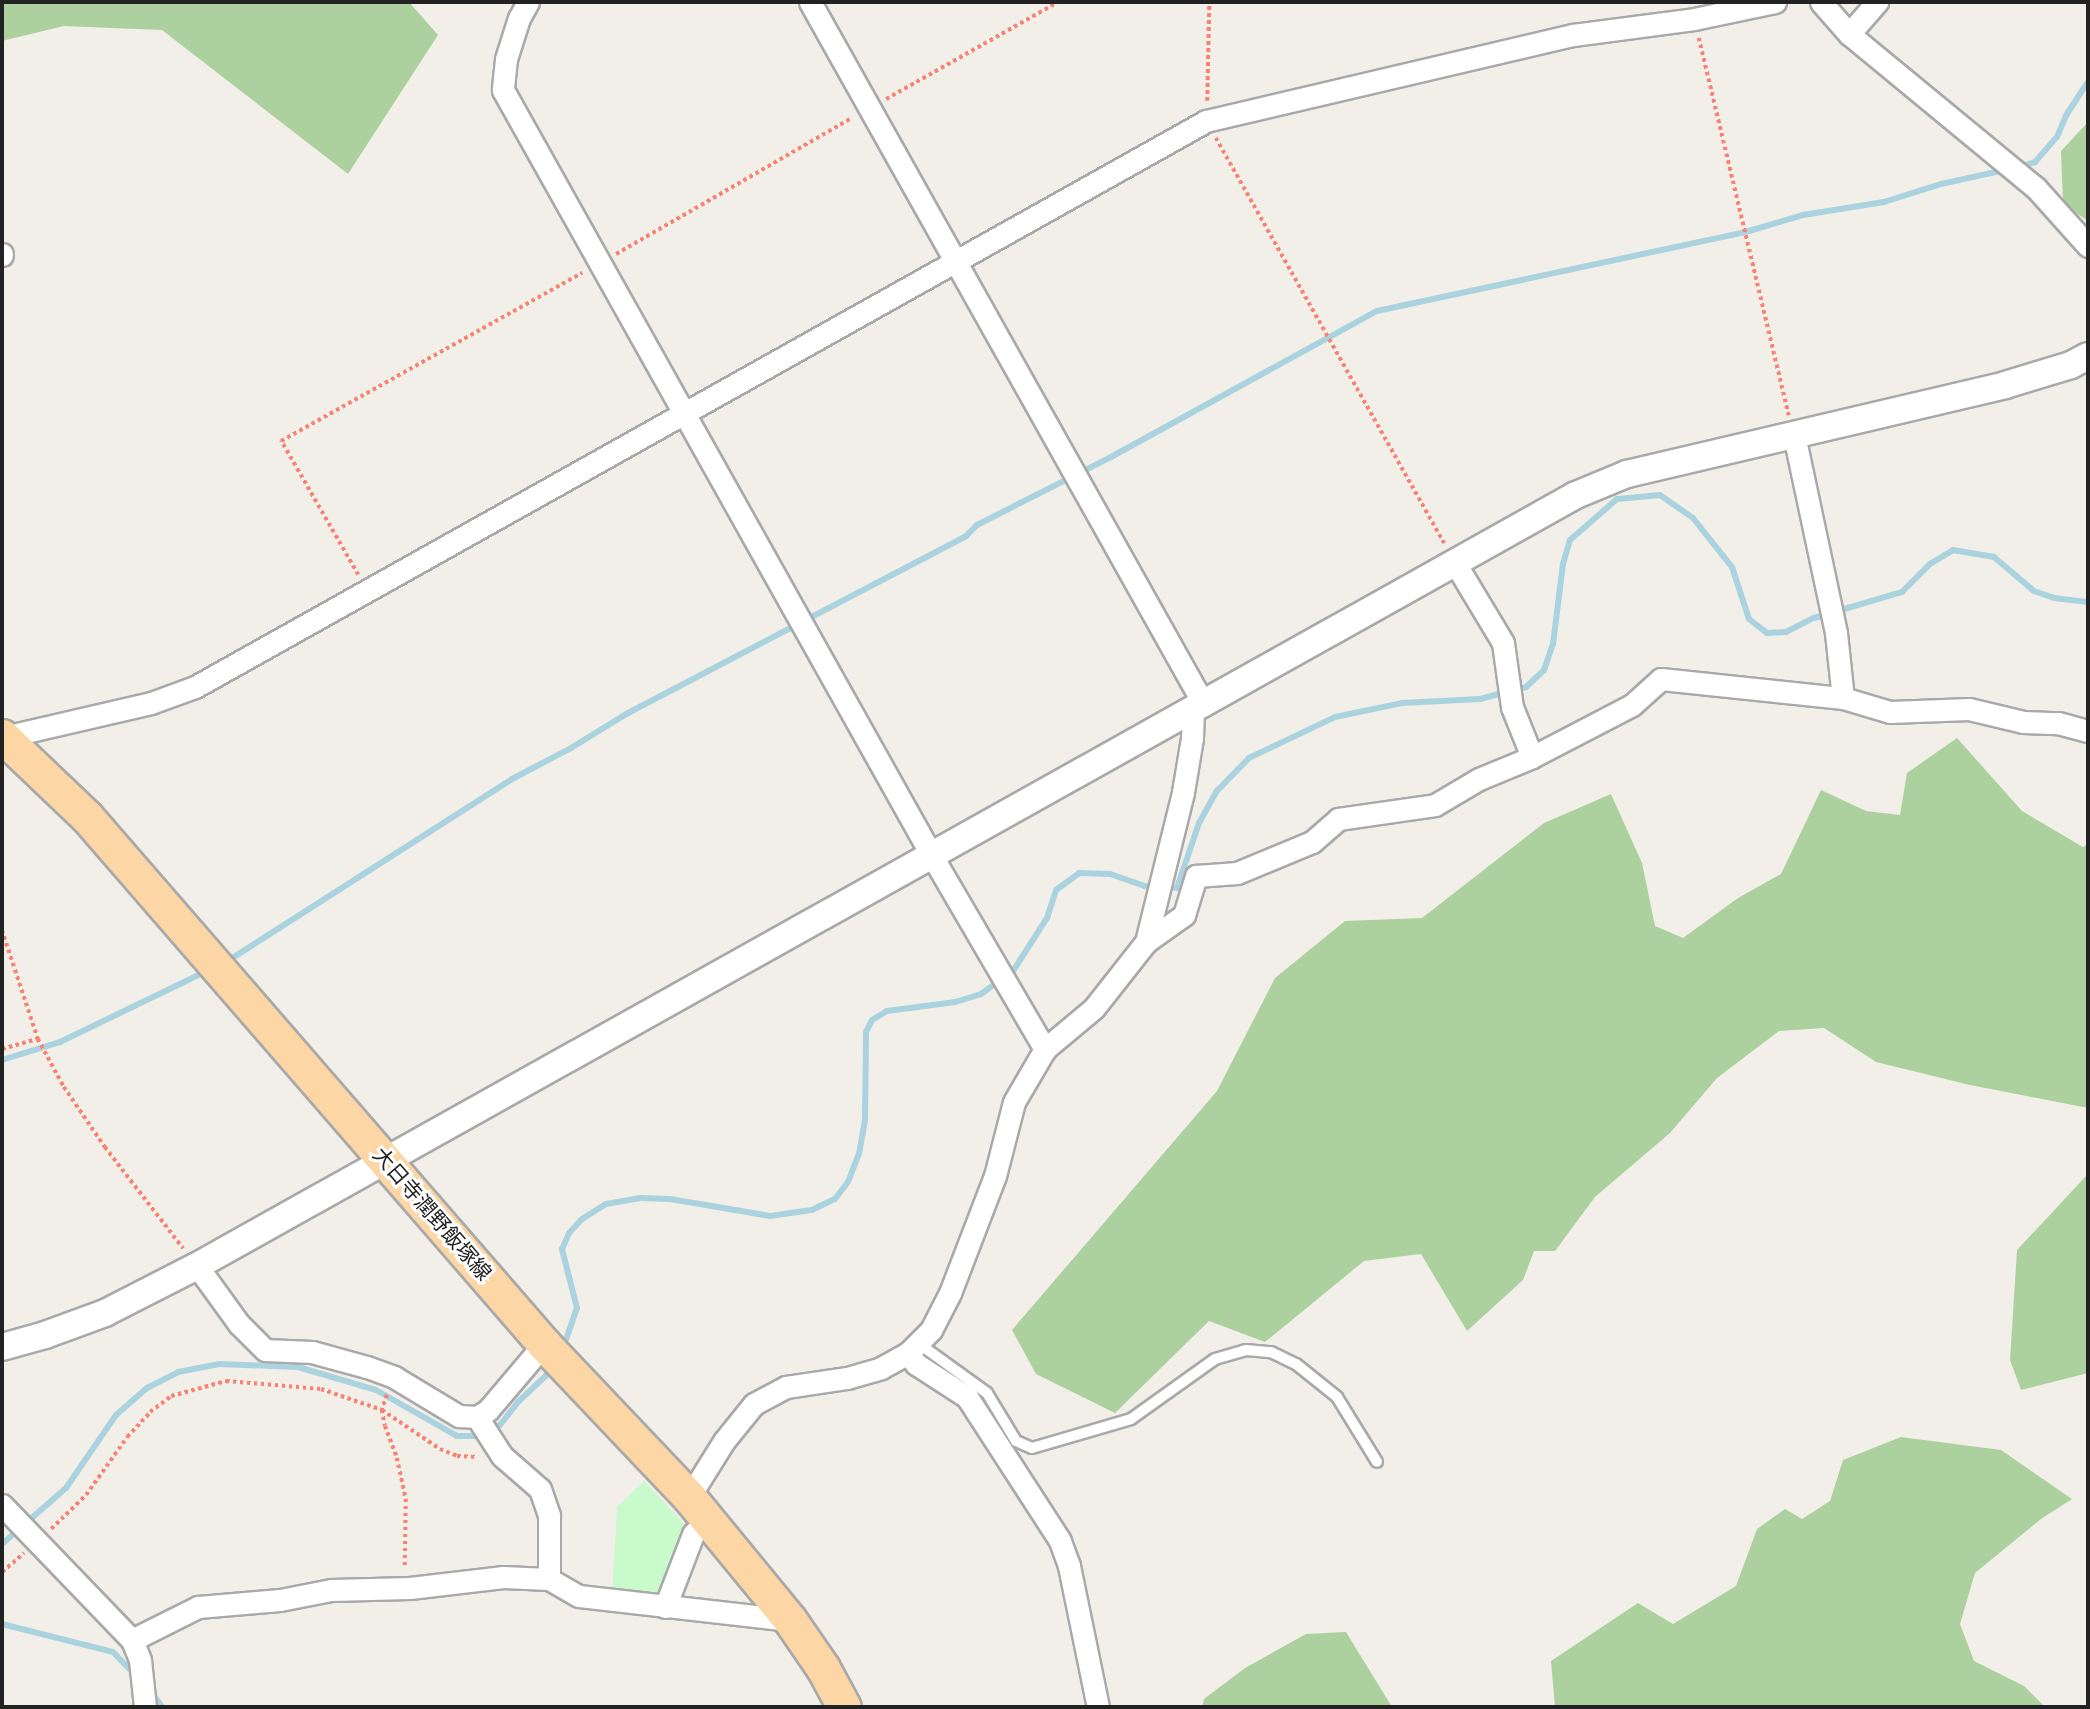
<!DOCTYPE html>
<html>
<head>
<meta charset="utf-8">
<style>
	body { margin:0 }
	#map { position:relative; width:2090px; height:1709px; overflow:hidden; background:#f2efe9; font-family:"Nunito Sans","Noto Sans JP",sans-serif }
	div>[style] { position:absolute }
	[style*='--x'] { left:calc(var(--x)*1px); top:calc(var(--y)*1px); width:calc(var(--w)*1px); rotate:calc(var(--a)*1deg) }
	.forest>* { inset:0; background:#add19e }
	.park>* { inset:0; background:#c8facc }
	.stream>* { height:6px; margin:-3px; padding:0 3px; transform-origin:3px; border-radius:3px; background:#aad3df }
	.path>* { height:3.5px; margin-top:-1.75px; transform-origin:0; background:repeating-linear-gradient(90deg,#fa8072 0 3.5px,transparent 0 7px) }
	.roads { filter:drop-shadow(2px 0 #a9a9a9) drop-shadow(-2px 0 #a9a9a9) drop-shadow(0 2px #a9a9a9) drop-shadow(0 -2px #a9a9a9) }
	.service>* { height:10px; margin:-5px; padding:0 5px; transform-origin:5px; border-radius:5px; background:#fff }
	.minor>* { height:21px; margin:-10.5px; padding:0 10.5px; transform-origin:10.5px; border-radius:10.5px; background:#fff }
	.tertiary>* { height:26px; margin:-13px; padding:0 13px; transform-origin:13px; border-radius:13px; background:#fff }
	.primary>* { height:33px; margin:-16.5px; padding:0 16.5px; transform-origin:16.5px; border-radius:16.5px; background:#fcd6a4 }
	span { translate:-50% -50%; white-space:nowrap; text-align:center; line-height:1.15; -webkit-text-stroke:6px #fff; paint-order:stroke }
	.street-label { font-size:21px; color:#222 }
	.frame { position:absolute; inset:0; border:4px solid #222; pointer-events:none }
</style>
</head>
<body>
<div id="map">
	<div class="forest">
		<i style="clip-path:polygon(2px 2px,409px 2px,438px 35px,348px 174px,162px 30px,64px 26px,2px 41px)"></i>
		<i style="clip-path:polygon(2088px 122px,2088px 221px,2063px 204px,2061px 151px)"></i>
		<i style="clip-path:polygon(1957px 738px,2022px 811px,2083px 847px,2088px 844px,2088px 1108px,1970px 1085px,1876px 1062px,1824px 1028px,1779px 1031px,1717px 1078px,1670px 1133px,1595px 1197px,1555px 1251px,1534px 1251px,1523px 1280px,1467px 1331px,1421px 1254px,1364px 1261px,1265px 1342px,1209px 1321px,1115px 1413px,1036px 1374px,1012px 1330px,1217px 1091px,1275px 978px,1345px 921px,1422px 918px,1544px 823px,1611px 794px,1642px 863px,1655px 926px,1683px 938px,1738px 898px,1781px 874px,1821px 790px,1866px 811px,1900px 815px,1907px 773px)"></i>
		<i style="clip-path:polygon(2088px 1174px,2088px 1373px,2021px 1390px,2010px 1360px,2017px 1250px)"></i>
		<i style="clip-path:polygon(1901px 1437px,2001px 1450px,2072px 1499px,2041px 1519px,1975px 1573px,1960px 1624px,1974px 1661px,2024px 1686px,2045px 1707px,1555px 1707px,1551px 1661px,1638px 1603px,1673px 1624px,1736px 1586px,1757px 1529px,1785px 1509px,1802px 1519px,1830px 1501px,1843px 1460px)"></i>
		<i style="clip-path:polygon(1346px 1632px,1392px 1707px,1202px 1707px,1204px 1699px,1245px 1668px,1306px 1634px)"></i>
	</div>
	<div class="park">
		<i style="clip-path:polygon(644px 1481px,689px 1529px,662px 1597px,612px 1596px,617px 1507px)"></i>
	</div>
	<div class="stream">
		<i style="--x:2019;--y:167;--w:17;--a:-17"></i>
		<i style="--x:2035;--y:162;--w:33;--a:-49"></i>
		<i style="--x:2057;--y:137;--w:25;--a:-67"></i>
		<i style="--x:2067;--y:114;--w:38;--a:-57"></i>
		<i style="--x:226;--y:962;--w:340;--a:-32.6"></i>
		<i style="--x:512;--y:779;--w:67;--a:-27.7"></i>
		<i style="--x:571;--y:748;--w:67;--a:-31.6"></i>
		<i style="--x:628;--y:713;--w:382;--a:-27.6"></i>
		<i style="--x:966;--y:536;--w:16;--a:-45"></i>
		<i style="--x:977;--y:525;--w:150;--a:-26.9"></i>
		<i style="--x:1111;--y:457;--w:303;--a:-28.8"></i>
		<i style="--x:1377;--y:311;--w:373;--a:-12.1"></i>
		<i style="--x:1742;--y:233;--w:64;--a:-16.4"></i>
		<i style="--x:1803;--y:215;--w:82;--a:-9.1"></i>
		<i style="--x:1884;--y:202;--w:60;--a:-17.5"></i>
		<i style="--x:1941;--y:184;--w:66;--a:-12.3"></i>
		<i style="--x:2;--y:1060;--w:61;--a:-17.2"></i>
		<i style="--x:60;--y:1042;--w:163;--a:-25.8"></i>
		<i style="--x:562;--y:1351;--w:46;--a:-70.8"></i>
		<i style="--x:577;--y:1308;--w:61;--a:-104.3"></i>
		<i style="--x:562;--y:1249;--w:17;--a:-66"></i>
		<i style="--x:569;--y:1233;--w:19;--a:-47"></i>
		<i style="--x:582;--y:1219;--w:28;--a:-32"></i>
		<i style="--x:606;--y:1204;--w:35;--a:-10"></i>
		<i style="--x:640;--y:1198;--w:30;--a:2"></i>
		<i style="--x:670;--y:1199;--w:101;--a:9.6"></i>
		<i style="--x:770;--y:1216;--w:42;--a:-8.1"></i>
		<i style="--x:812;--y:1210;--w:25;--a:-26"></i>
		<i style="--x:835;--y:1199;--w:21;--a:-53"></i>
		<i style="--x:848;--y:1182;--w:30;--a:-69"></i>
		<i style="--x:859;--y:1154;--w:36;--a:-80"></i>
		<i style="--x:865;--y:1119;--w:87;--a:-89.3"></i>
		<i style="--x:866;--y:1032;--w:13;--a:-63"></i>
		<i style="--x:872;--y:1020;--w:17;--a:-31"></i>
		<i style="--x:887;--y:1011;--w:69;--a:-7.5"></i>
		<i style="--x:955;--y:1002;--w:27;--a:-17"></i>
		<i style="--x:981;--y:994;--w:39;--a:-36"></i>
		<i style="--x:1013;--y:971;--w:63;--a:-57.3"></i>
		<i style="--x:1047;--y:918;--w:29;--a:-72"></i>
		<i style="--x:1056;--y:890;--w:29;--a:-36"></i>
		<i style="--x:1079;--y:873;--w:31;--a:2"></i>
		<i style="--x:1110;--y:874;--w:36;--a:19"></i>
		<i style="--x:1144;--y:886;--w:33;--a:3"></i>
		<i style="--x:1177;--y:888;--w:69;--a:-71.3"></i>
		<i style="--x:1199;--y:823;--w:37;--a:-61"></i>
		<i style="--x:1217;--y:791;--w:46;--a:-45.9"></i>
		<i style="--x:1249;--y:758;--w:95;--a:-25.5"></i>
		<i style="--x:1335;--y:717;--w:68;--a:-11.8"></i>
		<i style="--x:1402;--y:703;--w:78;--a:-2.9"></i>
		<i style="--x:1480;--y:699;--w:48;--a:-14.6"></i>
		<i style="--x:1526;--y:687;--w:25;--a:-43"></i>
		<i style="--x:1544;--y:670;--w:28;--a:-71"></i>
		<i style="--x:1553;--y:644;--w:81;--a:-82.9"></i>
		<i style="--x:1563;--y:564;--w:25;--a:-74"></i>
		<i style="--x:1570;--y:540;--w:62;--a:-41.1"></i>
		<i style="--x:1617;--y:499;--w:43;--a:-5.3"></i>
		<i style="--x:1660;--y:495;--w:40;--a:34.9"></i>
		<i style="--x:1693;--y:518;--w:63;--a:51.5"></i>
		<i style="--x:1732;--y:567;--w:55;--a:71.9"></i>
		<i style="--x:1749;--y:619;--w:23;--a:38"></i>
		<i style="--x:1767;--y:633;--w:19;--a:-3"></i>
		<i style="--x:1786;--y:632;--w:31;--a:-27"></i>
		<i style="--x:1814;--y:618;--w:92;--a:-16.5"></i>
		<i style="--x:1902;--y:592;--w:40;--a:-45"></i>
		<i style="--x:1930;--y:564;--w:27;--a:-31"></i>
		<i style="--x:1953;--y:550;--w:42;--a:9.7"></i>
		<i style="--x:1994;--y:557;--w:52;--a:40.4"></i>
		<i style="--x:2034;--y:591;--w:21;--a:19"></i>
		<i style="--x:2054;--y:598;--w:34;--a:7"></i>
		<i style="--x:2;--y:1544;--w:85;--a:-41.2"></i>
		<i style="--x:66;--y:1488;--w:88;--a:-55.6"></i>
		<i style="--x:116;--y:1415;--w:41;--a:-41.1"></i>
		<i style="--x:147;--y:1388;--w:35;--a:-27"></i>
		<i style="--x:178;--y:1372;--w:42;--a:-11"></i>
		<i style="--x:219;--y:1364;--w:79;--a:2.2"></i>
		<i style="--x:298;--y:1367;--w:81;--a:16.4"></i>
		<i style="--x:376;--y:1390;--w:93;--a:29.6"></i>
		<i style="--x:457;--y:1436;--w:19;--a:0"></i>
		<i style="--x:476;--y:1436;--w:26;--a:-25"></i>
		<i style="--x:500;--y:1425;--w:29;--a:-52"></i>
		<i style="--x:518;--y:1402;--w:47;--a:-43.3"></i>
		<i style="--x:2;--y:1624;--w:114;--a:14.2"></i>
		<i style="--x:113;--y:1652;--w:30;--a:46"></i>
		<i style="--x:149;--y:1689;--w:22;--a:54"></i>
	</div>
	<div class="path">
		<i style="--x:1699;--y:38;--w:388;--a:76.6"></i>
		<i style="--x:886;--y:99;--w:197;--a:-29.4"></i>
		<i style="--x:1207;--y:101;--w:99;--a:-88.8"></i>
		<i style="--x:1216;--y:138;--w:465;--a:60.6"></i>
		<i style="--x:616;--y:254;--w:272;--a:-30"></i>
		<i style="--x:358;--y:575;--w:155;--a:-119.9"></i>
		<i style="--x:281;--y:441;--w:345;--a:-29.2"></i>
		<i style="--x:2;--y:930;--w:115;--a:71.7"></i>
		<i style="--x:38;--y:1039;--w:55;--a:61.6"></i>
		<i style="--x:64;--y:1087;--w:73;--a:55.7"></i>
		<i style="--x:105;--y:1147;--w:128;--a:52.3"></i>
		<i style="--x:2;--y:1049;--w:37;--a:-16"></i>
		<i style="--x:387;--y:1395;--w:16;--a:108"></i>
		<i style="--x:382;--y:1410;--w:16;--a:79"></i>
		<i style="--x:385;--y:1426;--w:34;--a:69"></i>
		<i style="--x:397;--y:1458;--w:42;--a:77.6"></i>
		<i style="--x:406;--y:1499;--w:70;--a:90.8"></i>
		<i style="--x:51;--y:1529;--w:49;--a:-44.2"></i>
		<i style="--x:86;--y:1495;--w:71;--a:-54.7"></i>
		<i style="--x:127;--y:1437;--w:34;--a:-47"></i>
		<i style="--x:150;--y:1412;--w:26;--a:-37"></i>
		<i style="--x:171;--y:1396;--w:57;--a:-15.3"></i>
		<i style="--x:226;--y:1381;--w:95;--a:4.8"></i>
		<i style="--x:321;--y:1389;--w:65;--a:19"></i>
		<i style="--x:382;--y:1410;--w:70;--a:33.9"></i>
		<i style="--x:440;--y:1449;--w:18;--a:22"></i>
		<i style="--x:457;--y:1456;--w:21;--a:3"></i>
		<i style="--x:2;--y:1572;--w:29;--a:-41"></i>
	</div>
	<div class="roads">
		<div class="service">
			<i style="--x:918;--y:1343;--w:85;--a:35.9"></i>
			<i style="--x:987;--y:1393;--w:56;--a:58.9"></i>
			<i style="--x:1016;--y:1441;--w:17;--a:24"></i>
			<i style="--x:1032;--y:1448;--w:103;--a:-16.3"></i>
			<i style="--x:1131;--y:1419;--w:103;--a:-35.5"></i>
			<i style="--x:1215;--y:1359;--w:32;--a:-16"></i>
			<i style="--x:1246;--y:1350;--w:25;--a:5"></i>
			<i style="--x:1271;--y:1352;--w:28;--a:26"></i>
			<i style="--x:1296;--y:1364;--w:53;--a:38.8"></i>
			<i style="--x:1337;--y:1397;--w:76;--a:58.4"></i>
		</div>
		<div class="minor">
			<i style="--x:528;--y:2;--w:18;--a:119"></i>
			<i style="--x:519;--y:18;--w:43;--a:107.6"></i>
			<i style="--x:506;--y:59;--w:31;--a:96"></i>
			<i style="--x:503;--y:90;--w:878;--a:60.75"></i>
			<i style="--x:932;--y:856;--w:224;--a:59.7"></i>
			<i style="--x:810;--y:2;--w:804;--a:60.72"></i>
			<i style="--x:1821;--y:2;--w:43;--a:48.8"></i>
			<i style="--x:1849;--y:34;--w:242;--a:39.5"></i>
			<i style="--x:2036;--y:188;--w:78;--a:48.1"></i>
			<i style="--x:1849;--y:34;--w:43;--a:-48.8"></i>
			<i style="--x:2;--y:255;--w:1;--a:-90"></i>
			<i style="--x:1794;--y:435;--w:202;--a:78"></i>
			<i style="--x:1836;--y:633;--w:65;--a:83.9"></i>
			<i style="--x:1455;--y:563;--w:93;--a:59"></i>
			<i style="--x:1503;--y:643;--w:65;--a:82"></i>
			<i style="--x:1512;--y:707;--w:54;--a:68.2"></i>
			<i style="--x:4;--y:737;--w:151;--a:-13"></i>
			<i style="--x:151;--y:703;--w:47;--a:-20"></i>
			<i style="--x:195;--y:687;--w:1159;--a:-29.24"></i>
			<i style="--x:1206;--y:121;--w:377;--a:-13.2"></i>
			<i style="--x:1573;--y:35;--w:122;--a:-7.5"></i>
			<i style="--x:1694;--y:19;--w:83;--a:-11.9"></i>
			<i style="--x:1146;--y:942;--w:154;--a:-76.1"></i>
			<i style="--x:1183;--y:792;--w:55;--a:-80.5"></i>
			<i style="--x:1192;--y:738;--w:30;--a:-88"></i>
			<i style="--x:197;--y:1266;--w:72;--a:54.1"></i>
			<i style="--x:239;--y:1324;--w:37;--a:45"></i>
			<i style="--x:265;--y:1350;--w:47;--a:2.4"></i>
			<i style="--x:312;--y:1352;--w:57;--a:15.3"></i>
			<i style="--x:367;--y:1367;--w:29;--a:20"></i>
			<i style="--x:394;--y:1377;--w:76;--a:31"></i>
			<i style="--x:459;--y:1416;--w:18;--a:3"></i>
			<i style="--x:477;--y:1417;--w:13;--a:-32"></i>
			<i style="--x:488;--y:1410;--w:87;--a:-49.7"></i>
			<i style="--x:908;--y:1353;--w:14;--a:54"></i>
			<i style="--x:916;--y:1364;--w:61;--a:32.9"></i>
			<i style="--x:967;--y:1397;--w:171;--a:57.1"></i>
			<i style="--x:1060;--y:1541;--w:27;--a:70"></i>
			<i style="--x:1069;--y:1566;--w:144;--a:78.4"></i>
			<i style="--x:477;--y:1417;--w:46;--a:57.3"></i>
			<i style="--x:502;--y:1456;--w:50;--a:41"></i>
			<i style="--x:540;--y:1489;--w:28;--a:71"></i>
			<i style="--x:549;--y:1515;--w:64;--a:90"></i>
			<i style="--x:689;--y:1497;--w:66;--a:-58"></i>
			<i style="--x:724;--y:1441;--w:48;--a:-51"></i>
			<i style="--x:754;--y:1404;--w:36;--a:-28"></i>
			<i style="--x:786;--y:1387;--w:62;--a:-8.4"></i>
			<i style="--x:847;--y:1378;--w:35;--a:-16"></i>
			<i style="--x:881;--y:1368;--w:31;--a:-29"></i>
			<i style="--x:908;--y:1353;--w:33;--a:-45"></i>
			<i style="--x:931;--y:1330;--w:42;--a:-62.8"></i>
			<i style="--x:950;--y:1293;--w:125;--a:-69"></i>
			<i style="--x:995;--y:1176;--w:76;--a:-75.6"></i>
			<i style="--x:1014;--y:1102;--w:61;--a:-59.7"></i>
			<i style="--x:1045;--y:1049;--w:64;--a:-39.9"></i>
			<i style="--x:1094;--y:1008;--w:84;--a:-51.8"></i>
			<i style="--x:1146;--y:942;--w:47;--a:-35.4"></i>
			<i style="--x:1184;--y:915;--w:41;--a:-72.9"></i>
			<i style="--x:1196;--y:876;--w:41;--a:-4.2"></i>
			<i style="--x:1237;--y:873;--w:81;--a:-22.5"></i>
			<i style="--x:1312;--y:842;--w:35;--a:-41"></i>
			<i style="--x:1338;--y:819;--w:98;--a:-8.2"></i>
			<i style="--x:1435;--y:805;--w:51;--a:-30.6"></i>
			<i style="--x:1479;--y:779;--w:57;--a:-22.5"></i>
			<i style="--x:1532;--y:757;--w:113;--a:-27.5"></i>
			<i style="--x:1632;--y:705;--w:39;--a:-42"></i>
			<i style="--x:1661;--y:679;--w:183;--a:6"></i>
			<i style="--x:1843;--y:698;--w:49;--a:16.6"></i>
			<i style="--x:1890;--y:712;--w:79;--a:-2.2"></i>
			<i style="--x:1969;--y:709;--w:56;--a:13.5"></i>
			<i style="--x:2023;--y:722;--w:35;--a:2"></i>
			<i style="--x:2058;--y:723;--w:31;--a:15"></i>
			<i style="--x:2;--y:1505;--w:187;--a:46.1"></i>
			<i style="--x:132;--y:1640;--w:22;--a:68"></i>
			<i style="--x:140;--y:1660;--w:47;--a:83.9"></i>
			<i style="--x:665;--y:1607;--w:78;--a:-69"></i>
			<i style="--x:693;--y:1534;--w:21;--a:-43"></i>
			<i style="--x:132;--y:1640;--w:74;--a:-26.6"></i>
			<i style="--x:198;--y:1607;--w:82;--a:-4.9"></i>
			<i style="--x:280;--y:1600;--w:52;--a:-11.1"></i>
			<i style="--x:331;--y:1590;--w:79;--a:-1.5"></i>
			<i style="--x:410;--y:1588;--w:94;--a:-6.7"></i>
			<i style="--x:503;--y:1577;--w:46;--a:2.5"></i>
			<i style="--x:549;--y:1579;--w:34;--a:30"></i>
			<i style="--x:579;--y:1596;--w:212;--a:6.5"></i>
		</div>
		<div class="tertiary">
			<i style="--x:2;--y:1347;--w:45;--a:-15.6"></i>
			<i style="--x:45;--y:1335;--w:64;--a:-20.1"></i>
			<i style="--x:105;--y:1313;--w:103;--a:-27.1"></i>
			<i style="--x:197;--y:1266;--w:1580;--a:-29.21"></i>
			<i style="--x:1576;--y:495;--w:55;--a:-22.4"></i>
			<i style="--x:1627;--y:474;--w:388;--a:-13.2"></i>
			<i style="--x:2005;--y:385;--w:69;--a:-16.9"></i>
			<i style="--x:2071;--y:365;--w:19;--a:-28"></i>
		</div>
		<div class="primary">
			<i style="--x:2;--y:736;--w:117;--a:43.6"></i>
			<i style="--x:87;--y:817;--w:698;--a:49.07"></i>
			<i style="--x:544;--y:1344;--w:211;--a:46.5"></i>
			<i style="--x:689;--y:1497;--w:159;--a:50.6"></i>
			<i style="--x:790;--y:1620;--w:58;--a:55.5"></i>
			<i style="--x:823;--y:1668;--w:44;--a:61.7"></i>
		</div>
	</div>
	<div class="street-label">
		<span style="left:432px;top:1214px;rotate:49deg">大日寺潤野飯塚線</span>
	</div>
	<div class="frame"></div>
</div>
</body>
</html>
